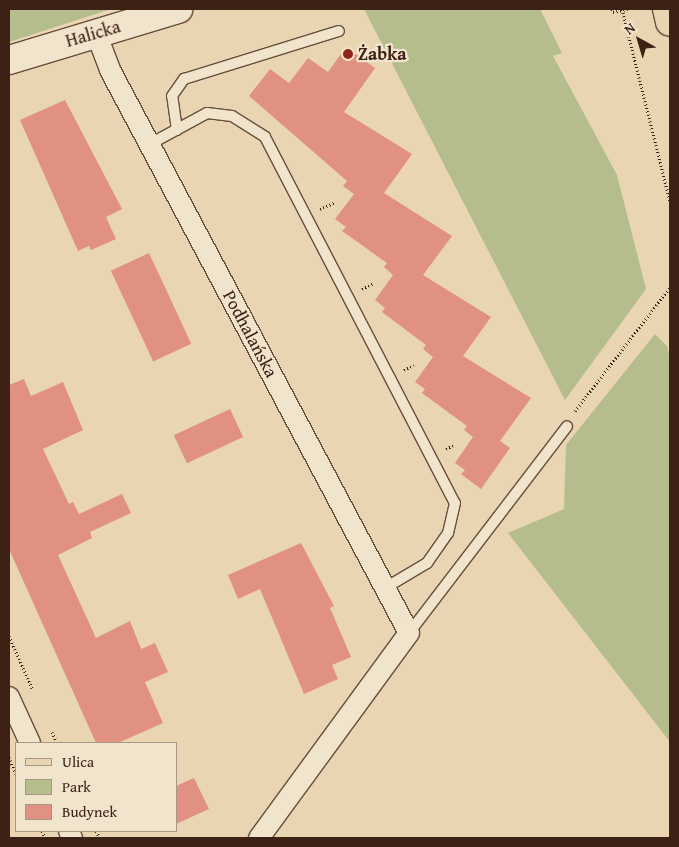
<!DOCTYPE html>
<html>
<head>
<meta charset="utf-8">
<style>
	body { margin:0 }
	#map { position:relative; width:679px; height:847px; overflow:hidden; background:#e9d5b2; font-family:"Gentium Book Plus",serif }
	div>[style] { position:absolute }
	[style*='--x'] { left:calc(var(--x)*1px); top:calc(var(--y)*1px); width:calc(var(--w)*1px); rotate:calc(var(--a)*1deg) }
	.green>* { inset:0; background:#b5bd8d }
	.building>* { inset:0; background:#e09182; transform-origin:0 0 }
	.path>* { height:3px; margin-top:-1.5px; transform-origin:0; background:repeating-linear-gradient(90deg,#3d2115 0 1px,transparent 0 3.5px) }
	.roads { filter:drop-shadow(1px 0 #684e3c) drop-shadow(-1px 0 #684e3c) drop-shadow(0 1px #684e3c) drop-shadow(0 -1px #684e3c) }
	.lane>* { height:10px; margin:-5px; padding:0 5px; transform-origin:5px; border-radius:5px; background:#f1e4cd }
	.street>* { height:20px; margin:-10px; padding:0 10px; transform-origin:10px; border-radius:10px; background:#f1e4cd }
	.secondary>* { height:28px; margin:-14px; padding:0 14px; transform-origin:14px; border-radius:14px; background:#f1e4cd }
	.primary>* { height:28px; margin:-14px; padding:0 14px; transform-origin:14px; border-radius:14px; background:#e9d5b2 }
	.dots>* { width:14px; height:14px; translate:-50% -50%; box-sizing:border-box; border:2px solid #f1e4cd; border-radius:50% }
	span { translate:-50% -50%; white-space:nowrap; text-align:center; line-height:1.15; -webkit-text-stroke:4.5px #f1e4cd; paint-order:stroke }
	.street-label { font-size:18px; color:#3d2115 }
	.poi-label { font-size:18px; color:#3d2115; font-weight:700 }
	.left { translate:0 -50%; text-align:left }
	.frame { position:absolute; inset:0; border:10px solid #3d2115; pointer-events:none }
	.legend { position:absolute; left:15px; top:742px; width:162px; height:90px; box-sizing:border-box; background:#f1e4cd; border:1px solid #a99683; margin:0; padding:6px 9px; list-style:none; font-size:15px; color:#3d2115 }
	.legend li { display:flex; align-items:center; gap:10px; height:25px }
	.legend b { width:25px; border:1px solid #a99683 }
	.north { position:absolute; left:614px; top:15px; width:50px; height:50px; -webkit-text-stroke:4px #f1e4cd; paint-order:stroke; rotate:321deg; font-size:14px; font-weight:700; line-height:20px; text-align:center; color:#3d2115 }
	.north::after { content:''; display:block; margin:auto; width:18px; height:22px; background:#3d2115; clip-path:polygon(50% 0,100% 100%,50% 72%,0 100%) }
</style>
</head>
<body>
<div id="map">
	<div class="green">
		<i style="clip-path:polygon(9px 9px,111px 9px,9px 42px)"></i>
		<i style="clip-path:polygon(364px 9px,540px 9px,562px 53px,553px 56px,617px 175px,646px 289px,565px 400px)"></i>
		<i style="clip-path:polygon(655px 334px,667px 346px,670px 358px,670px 742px,508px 533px,564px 509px,566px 445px)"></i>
	</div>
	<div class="building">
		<i style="clip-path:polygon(346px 47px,375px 68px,344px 112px,412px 154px,384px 193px,452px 236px,423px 275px,491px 317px,463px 356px,531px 398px,500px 441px,510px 448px,481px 489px,461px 474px,465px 470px,455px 463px,473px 437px,464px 430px,467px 426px,422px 393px,425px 389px,415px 382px,433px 357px,423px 349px,426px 345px,382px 312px,385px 308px,375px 300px,393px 275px,384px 267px,387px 263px,342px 231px,346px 227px,335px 219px,354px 194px,343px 186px,347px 181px,249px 96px,270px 69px,289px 83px,308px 58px,328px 72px)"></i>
		<i style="clip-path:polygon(65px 100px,122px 209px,106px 217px,116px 239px,91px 250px,89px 246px,78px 251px,20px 120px)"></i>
		<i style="left:149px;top:253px;width:100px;height:42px;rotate:65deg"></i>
		<i style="clip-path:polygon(24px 379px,31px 396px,63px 382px,83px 430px,43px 449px,69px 504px,73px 502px,79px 514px,122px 494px,131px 513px,90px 532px,92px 538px,58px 555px,96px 638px,130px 621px,141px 649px,155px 643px,168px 672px,145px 682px,163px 723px,118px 743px,96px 743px,9px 549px,9px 385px)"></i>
		<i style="left:230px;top:409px;width:31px;height:62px;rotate:65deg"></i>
		<i style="clip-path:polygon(301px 543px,334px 606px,330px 608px,351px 657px,332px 665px,338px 679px,304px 694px,260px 589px,238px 599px,228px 575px)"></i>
		<i style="clip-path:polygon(194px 778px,209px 809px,176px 824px,176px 786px)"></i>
	</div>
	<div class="path">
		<i style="--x:612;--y:9;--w:3;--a:72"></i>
		<i style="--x:613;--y:12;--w:15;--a:-11"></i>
		<i style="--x:622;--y:9;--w:198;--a:76"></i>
		<i style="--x:320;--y:209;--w:17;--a:-24"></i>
		<i style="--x:362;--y:289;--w:13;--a:-27"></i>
		<i style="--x:404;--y:370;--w:11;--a:-27"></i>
		<i style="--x:575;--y:411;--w:156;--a:-52.5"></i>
		<i style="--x:446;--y:449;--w:9;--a:-27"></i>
		<i style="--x:9;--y:636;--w:57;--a:66.1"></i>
		<i style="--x:52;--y:732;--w:12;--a:66"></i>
		<i style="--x:9;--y:757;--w:18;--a:68"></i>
		<i style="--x:42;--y:831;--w:8;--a:67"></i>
		<i style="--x:96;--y:831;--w:8;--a:60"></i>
	</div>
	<div class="roads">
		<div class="lane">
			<i style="--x:177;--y:130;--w:34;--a:-98"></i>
			<i style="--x:172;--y:96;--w:21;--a:-55"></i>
			<i style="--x:184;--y:79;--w:162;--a:-17.2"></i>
			<i style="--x:150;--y:144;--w:65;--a:-28.5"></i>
			<i style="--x:207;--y:113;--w:25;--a:7"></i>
			<i style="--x:232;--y:116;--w:39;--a:32"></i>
			<i style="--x:265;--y:137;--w:412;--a:62.6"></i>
			<i style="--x:455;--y:503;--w:31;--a:103"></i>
			<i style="--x:448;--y:533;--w:37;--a:125"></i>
			<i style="--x:427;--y:563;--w:49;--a:149.2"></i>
			<i style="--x:409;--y:633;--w:260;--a:-52.6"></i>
		</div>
		<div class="street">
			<i style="--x:96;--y:33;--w:40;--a:69"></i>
			<i style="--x:110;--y:70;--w:637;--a:62.03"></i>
			<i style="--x:409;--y:633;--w:254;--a:126.2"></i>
			<i style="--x:9;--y:697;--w:51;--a:65.5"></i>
			<i style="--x:69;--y:831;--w:8;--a:67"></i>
		</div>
		<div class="secondary">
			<i style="--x:9;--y:60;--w:177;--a:-16.8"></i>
		</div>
		<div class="primary">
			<i style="--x:667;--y:9;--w:13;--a:77"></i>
		</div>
	</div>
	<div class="dots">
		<i style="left:348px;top:54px;background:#8f2418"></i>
	</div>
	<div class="street-label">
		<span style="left:93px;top:34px;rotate:-16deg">Halicka</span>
		<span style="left:250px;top:334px;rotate:62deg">Podhalańska</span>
	</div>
	<div class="poi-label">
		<span class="left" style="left:358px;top:54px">Żabka</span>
	</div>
	<div class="frame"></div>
	<ul class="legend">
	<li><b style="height:6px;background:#e9d5b2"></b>Ulica</li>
	<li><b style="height:14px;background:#b5bd8d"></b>Park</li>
	<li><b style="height:14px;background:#e09182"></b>Budynek</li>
	</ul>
	<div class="north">N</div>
</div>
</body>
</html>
